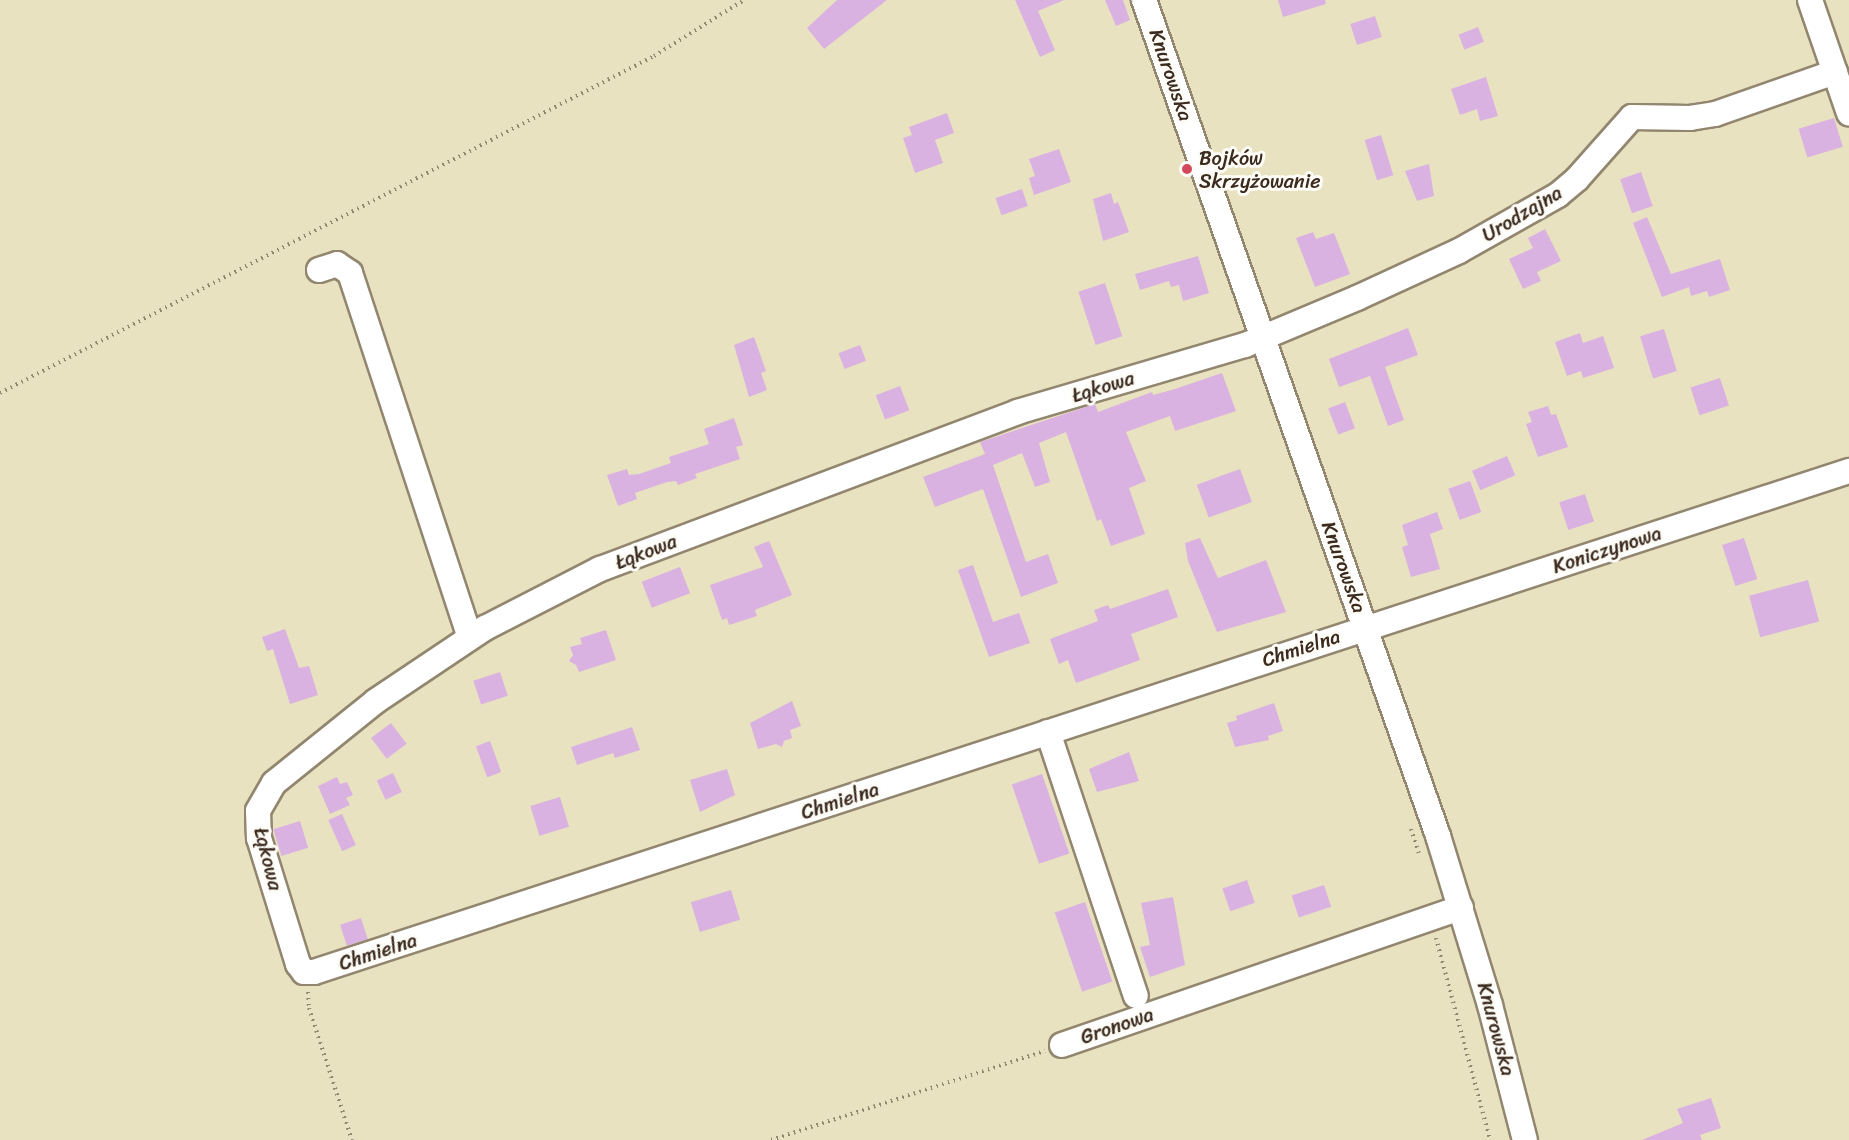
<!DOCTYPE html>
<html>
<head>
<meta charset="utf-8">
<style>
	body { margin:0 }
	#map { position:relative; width:1849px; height:1140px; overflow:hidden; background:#e9e2c0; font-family:Sriracha,sans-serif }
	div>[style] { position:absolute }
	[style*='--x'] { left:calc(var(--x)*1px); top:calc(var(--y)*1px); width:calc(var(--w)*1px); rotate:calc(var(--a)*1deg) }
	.building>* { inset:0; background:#d9b2e1; transform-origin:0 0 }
	.path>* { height:4px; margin-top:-2px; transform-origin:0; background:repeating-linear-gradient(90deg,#92866f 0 1.5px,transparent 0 6px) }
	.roads { filter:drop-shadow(2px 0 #92866f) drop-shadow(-2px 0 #92866f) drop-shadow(0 2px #92866f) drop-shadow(0 -2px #92866f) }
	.minor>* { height:24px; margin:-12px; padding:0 12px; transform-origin:12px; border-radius:12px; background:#fff }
	.dots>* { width:16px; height:16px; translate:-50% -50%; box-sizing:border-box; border:3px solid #fdfcf7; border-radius:50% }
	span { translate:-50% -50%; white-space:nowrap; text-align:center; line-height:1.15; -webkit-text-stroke:6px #fdfcf7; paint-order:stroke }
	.street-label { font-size:20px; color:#3b2a1e }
	.poi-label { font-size:20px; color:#3b2a1e }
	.left { translate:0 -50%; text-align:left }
</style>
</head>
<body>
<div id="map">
	<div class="building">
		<i style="clip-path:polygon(837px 0,887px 0,824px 49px,807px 28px)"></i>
		<i style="clip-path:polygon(1015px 0,1064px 0,1038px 11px,1055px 50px,1040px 57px)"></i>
		<i style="clip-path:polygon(1105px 0,1123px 0,1130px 20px,1116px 26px)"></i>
		<i style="clip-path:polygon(1278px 0,1325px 0,1326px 4px,1283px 17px)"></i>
		<i style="left:1375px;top:16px;width:22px;height:26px;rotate:72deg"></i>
		<i style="left:1478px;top:27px;width:16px;height:21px;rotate:68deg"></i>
		<i style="clip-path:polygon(1486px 77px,1498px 116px,1480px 121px,1477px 109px,1460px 115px,1451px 89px)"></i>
		<i style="clip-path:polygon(947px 113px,954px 133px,935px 140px,943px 163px,915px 173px,903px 138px,912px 135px,909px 127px)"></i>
		<i style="left:1834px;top:118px;width:30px;height:37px;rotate:73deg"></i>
		<i style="left:1381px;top:135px;width:42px;height:17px;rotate:73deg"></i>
		<i style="clip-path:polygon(1059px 149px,1071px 182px,1034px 195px,1029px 178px,1035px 176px,1029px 159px)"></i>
		<i style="clip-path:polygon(1429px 164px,1434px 196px,1417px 201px,1405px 171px)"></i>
		<i style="left:1641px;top:172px;width:36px;height:22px;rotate:71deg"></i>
		<i style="left:1022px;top:189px;width:18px;height:28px;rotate:71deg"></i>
		<i style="clip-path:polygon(1111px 193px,1114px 204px,1118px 202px,1129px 232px,1103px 241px,1093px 199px)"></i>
		<i style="clip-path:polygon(1647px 217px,1671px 274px,1720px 259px,1730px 290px,1709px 297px,1707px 291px,1691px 296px,1689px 287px,1662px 297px,1633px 223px)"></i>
		<i style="clip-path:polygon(1545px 229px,1561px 261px,1537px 272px,1541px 281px,1523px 289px,1509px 259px,1533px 248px,1528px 238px)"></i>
		<i style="clip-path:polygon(1313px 232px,1316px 239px,1334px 233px,1350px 274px,1315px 287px,1296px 238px)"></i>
		<i style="clip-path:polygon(1198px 256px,1209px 293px,1183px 301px,1179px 285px,1171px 287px,1169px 281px,1140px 290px,1135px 274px)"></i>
		<i style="left:1105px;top:283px;width:56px;height:28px;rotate:72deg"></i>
		<i style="clip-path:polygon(1408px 328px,1418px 355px,1385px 367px,1404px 420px,1388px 426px,1370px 376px,1339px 387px,1329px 359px)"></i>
		<i style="left:1664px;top:329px;width:44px;height:25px;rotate:73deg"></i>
		<i style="clip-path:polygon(1580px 333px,1583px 343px,1603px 336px,1614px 368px,1583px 378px,1581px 371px,1567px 376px,1555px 342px)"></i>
		<i style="clip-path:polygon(754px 337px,766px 371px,761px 373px,767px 390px,749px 397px,734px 345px)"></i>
		<i style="left:860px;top:345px;width:17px;height:23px;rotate:69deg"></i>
		<i style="clip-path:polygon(1222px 373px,1236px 411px,1175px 431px,1170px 416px,1126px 432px,1146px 481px,1129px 488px,1145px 534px,1111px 546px,1101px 519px,1097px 521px,1066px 432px,1039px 443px,1050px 482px,1035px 487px,1022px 453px,993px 465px,1026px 562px,1048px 554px,1058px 583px,1021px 597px,983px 489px,935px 507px,923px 477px,985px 454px,980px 442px,1095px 404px,1098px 412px,1152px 392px,1153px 395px,1175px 389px)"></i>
		<i style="left:1720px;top:378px;width:29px;height:31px;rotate:72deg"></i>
		<i style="left:900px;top:386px;width:26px;height:26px;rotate:69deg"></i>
		<i style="left:1345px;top:402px;width:28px;height:18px;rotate:69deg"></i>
		<i style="clip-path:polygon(1548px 406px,1551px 415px,1556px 414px,1568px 447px,1538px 457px,1526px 424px,1532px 422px,1528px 412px)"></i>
		<i style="clip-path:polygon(734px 418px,743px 445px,736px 447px,740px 459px,695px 474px,697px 478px,678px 485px,676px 481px,667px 482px,635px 493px,637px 499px,618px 506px,607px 475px,627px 469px,629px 475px,639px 474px,671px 463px,669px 457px,709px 444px,704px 429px)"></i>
		<i style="left:1507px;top:456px;width:21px;height:38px;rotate:67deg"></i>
		<i style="left:1240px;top:469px;width:35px;height:46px;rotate:70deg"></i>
		<i style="left:1470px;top:481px;width:33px;height:23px;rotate:70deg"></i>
		<i style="left:1585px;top:494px;width:29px;height:27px;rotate:72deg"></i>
		<i style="clip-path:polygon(1437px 512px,1443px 529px,1430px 534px,1440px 569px,1411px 577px,1402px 547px,1408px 545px,1402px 525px)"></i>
		<i style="clip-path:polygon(1200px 538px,1218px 578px,1266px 560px,1286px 612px,1217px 632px,1188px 561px,1185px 543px)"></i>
		<i style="left:1744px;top:538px;width:43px;height:23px;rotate:72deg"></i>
		<i style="clip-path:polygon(769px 541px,792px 595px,755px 610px,757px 616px,729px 625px,727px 618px,722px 620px,710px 585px,763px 567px,754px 547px)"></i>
		<i style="clip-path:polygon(973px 565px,993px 622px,1019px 613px,1030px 643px,989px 657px,958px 570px)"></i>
		<i style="left:680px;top:567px;width:28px;height:41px;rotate:69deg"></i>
		<i style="left:1808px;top:580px;width:43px;height:61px;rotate:75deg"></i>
		<i style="clip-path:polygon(1168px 589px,1178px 617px,1131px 634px,1140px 660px,1076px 683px,1068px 660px,1059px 664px,1050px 639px,1098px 621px,1094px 610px,1108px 605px,1110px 609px)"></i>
		<i style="clip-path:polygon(285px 629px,299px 668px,309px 666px,318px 695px,290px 704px,273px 649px,267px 651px,262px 637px)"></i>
		<i style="clip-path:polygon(606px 630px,616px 660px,579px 672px,576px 665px,569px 661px,573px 655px,570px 647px,582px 644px,580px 638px)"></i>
		<i style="left:500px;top:672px;width:25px;height:28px;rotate:72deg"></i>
		<i style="clip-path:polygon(792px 701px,801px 726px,790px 730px,792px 738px,784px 741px,782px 747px,776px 744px,758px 749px,750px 723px)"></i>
		<i style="clip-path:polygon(1274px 703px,1283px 731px,1268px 736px,1269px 740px,1235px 747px,1227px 723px,1237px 720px,1236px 716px)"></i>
		<i style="left:391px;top:723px;width:26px;height:25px;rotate:53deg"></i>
		<i style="clip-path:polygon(632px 727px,640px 750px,615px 758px,613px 753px,577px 765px,571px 747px)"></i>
		<i style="left:490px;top:741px;width:33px;height:15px;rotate:70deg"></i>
		<i style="clip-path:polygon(1129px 752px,1139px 781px,1097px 792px,1089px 769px)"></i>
		<i style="clip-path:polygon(727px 769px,735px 795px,700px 812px,690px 780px)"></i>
		<i style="left:393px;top:773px;width:21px;height:18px;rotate:65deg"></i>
		<i style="left:1042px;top:774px;width:84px;height:32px;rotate:71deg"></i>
		<i style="clip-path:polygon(337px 777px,340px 784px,347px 782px,353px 795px,346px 798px,350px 805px,330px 814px,318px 786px)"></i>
		<i style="left:560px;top:797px;width:31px;height:31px;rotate:73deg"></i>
		<i style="left:342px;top:814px;width:34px;height:15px;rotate:66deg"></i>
		<i style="left:300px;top:821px;width:28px;height:28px;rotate:73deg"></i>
		<i style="left:1247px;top:880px;width:24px;height:26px;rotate:71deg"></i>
		<i style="left:1324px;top:885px;width:23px;height:34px;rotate:72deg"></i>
		<i style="left:731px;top:890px;width:31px;height:42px;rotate:73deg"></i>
		<i style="clip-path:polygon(1173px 897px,1185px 965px,1150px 977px,1140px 947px,1150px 945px,1141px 903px)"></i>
		<i style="left:1085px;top:902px;width:84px;height:32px;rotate:71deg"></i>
		<i style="left:361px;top:918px;width:22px;height:22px;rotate:72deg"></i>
		<i style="clip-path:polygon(1711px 1098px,1721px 1128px,1700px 1135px,1702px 1140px,1642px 1140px,1683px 1123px,1677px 1109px)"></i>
	</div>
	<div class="path">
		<i style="--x:0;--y:393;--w:736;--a:-27.26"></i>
		<i style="--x:654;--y:56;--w:106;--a:-31.9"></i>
		<i style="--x:1411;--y:829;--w:25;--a:72"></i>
		<i style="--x:1436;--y:938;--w:209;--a:75"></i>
		<i style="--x:308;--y:992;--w:16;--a:86"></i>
		<i style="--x:309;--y:1008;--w:139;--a:72"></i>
		<i style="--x:771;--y:1140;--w:288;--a:-18"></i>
	</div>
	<div class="roads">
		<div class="minor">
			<i style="--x:1144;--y:0;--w:886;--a:70.62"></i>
			<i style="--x:1438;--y:836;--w:177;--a:72.9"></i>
			<i style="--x:1490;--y:1005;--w:139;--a:75.5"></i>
			<i style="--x:1810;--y:0;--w:120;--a:71"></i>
			<i style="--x:1835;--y:72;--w:127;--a:160.7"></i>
			<i style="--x:1715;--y:114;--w:25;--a:171"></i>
			<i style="--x:1690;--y:118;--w:58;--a:-179"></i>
			<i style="--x:1632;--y:117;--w:83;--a:131.6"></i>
			<i style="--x:1577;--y:179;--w:25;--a:140"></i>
			<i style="--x:1558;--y:195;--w:114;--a:150.5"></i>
			<i style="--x:1459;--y:251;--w:112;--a:155.3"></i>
			<i style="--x:1357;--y:298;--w:121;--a:157.2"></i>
			<i style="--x:1245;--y:345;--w:237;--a:163.6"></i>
			<i style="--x:1018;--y:412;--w:447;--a:159.4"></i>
			<i style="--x:600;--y:569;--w:129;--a:152.8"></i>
			<i style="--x:485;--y:628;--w:131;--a:146.2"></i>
			<i style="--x:376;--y:701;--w:131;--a:141.2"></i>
			<i style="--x:274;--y:783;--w:32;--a:120"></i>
			<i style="--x:258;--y:811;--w:27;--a:88"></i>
			<i style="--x:259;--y:838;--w:132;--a:72.8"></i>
			<i style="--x:298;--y:964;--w:10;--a:53"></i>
			<i style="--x:304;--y:972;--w:10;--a:0"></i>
			<i style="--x:314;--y:972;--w:1615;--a:-18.08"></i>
			<i style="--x:319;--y:270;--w:19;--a:-18"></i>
			<i style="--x:337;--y:264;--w:16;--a:35"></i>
			<i style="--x:350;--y:273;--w:383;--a:71.8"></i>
			<i style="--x:1048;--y:732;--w:278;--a:71.6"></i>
			<i style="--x:1062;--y:1045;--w:422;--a:-19"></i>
		</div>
	</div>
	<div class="dots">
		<i style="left:1187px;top:169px;background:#d1495b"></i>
	</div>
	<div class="street-label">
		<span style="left:1171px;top:75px;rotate:71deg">Knurowska</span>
		<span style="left:1522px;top:214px;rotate:-31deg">Urodzajna</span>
		<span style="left:1103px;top:387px;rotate:-17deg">Łąkowa</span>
		<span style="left:1607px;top:550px;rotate:-18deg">Koniczynowa</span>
		<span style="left:646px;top:552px;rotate:-21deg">Łąkowa</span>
		<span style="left:1344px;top:567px;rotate:70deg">Knurowska</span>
		<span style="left:1301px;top:648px;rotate:-18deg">Chmielna</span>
		<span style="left:840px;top:801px;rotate:-18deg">Chmielna</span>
		<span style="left:268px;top:859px;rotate:76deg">Łąkowa</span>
		<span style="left:378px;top:952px;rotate:-18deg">Chmielna</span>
		<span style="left:1117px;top:1026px;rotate:-19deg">Gronowa</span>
		<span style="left:1496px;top:1029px;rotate:75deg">Knurowska</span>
	</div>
	<div class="poi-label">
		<span class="left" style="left:1199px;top:170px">Bojków<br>Skrzyżowanie</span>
	</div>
</div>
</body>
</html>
